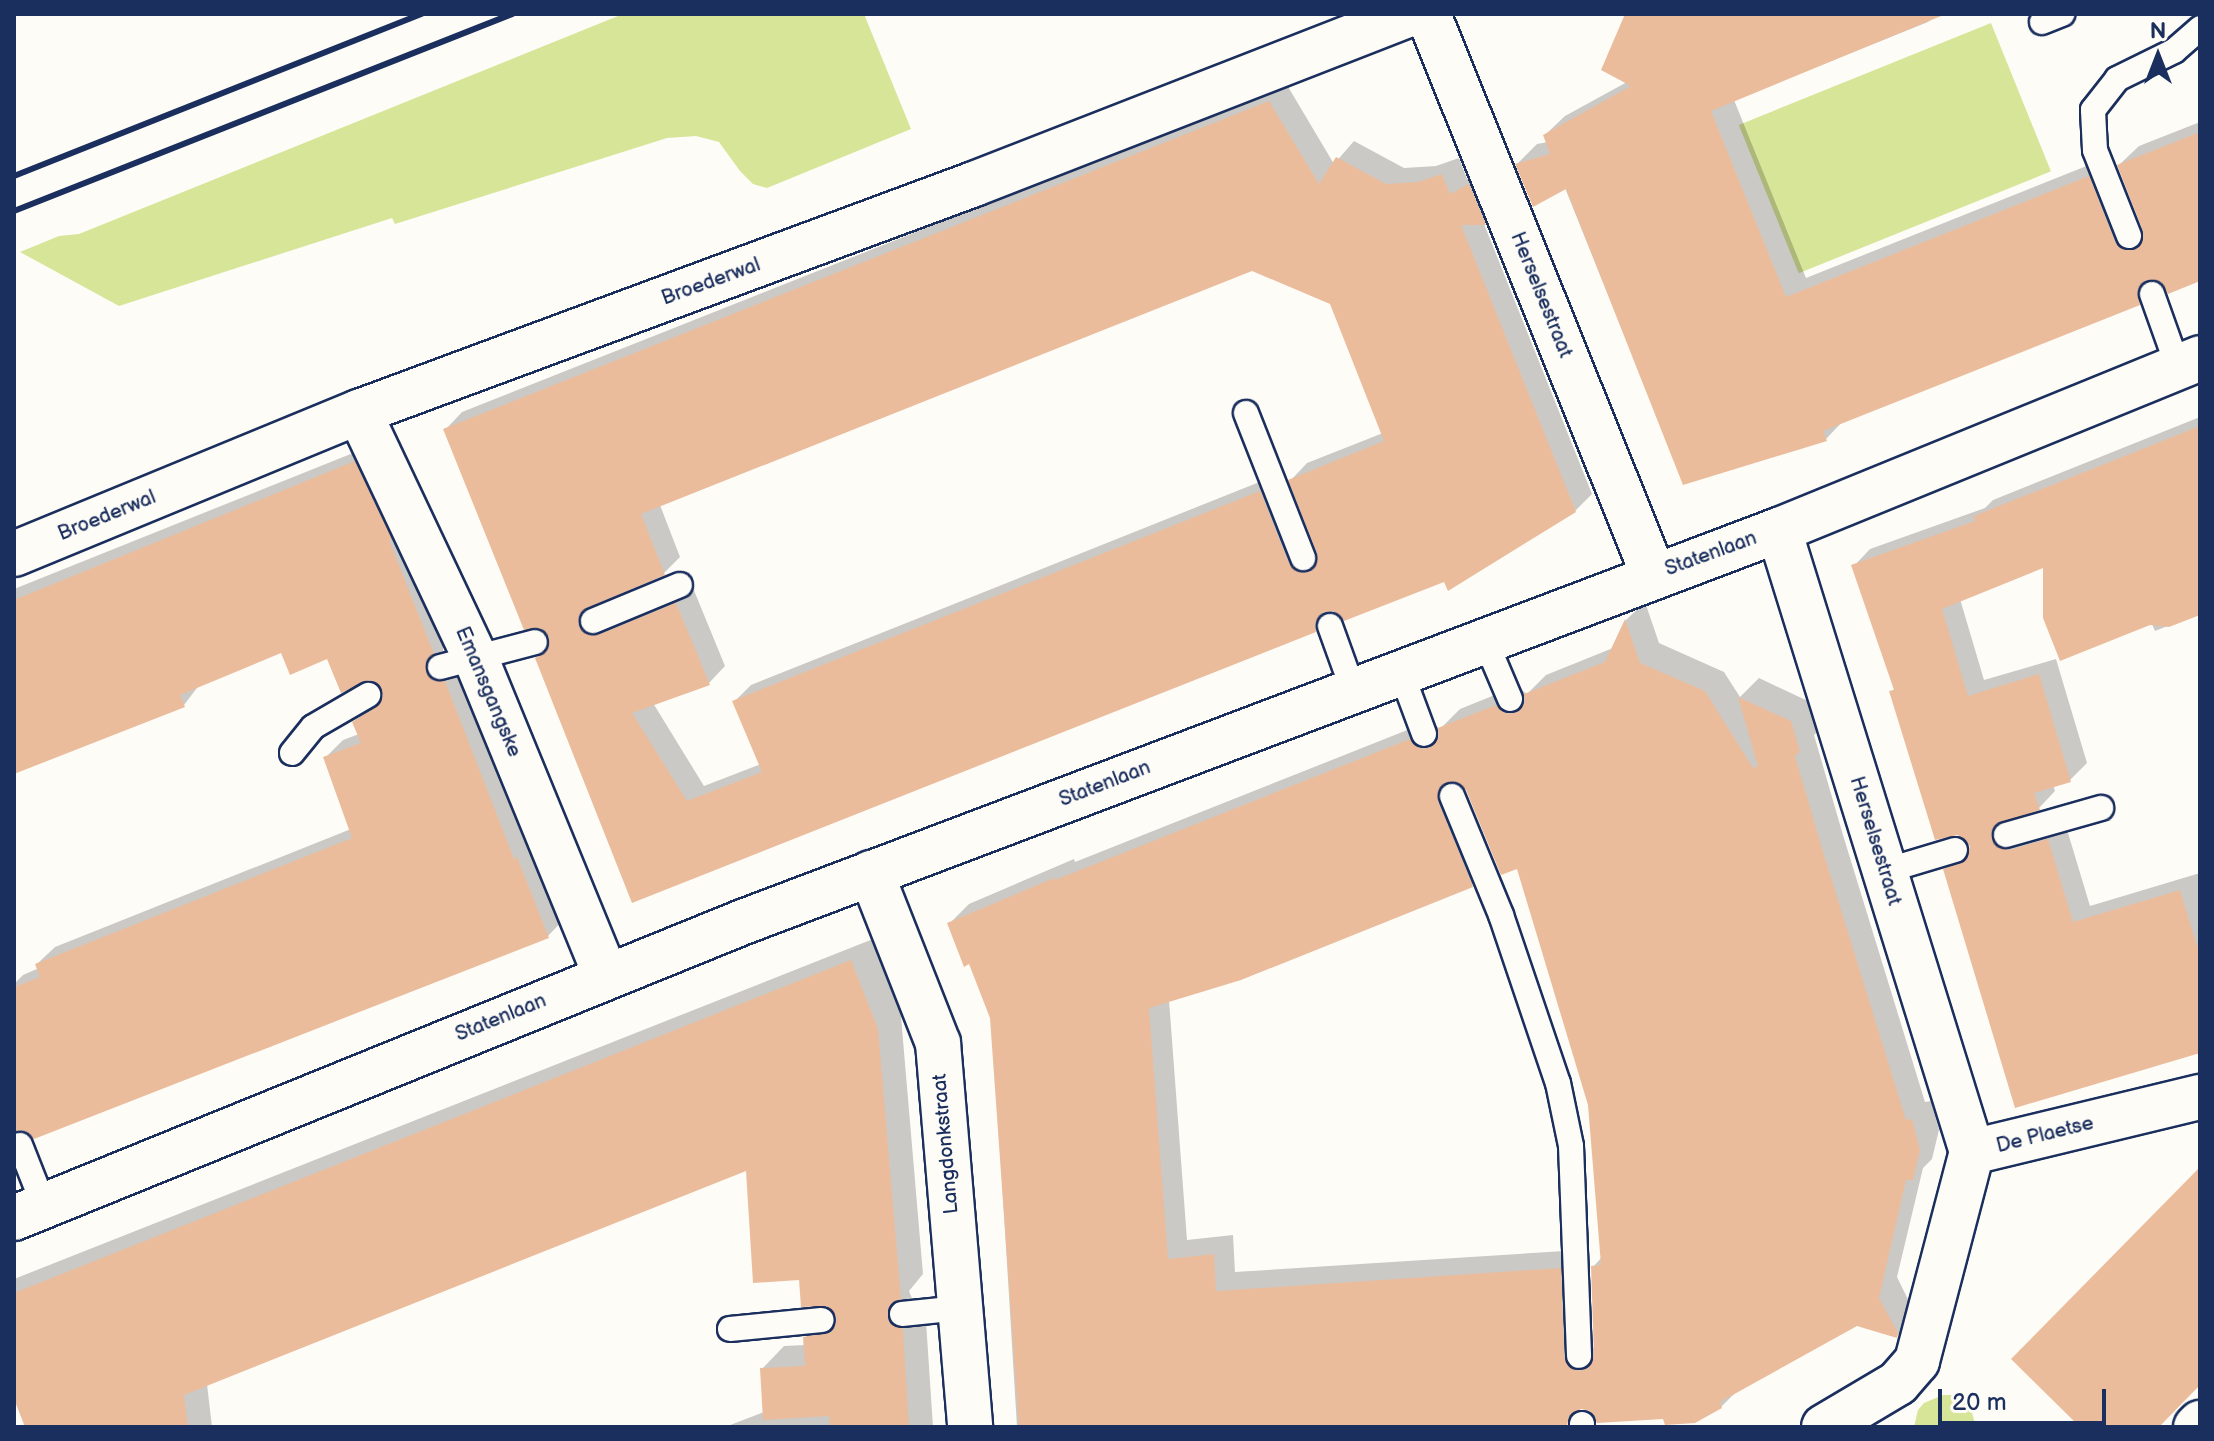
<!DOCTYPE html>
<html>
<head>
<meta charset="utf-8">
<style>
	body { margin:0 }
	#map { position:relative; width:2214px; height:1441px; overflow:hidden; background:#fdfcf7; font-family:"Balsamiq Sans",sans-serif }
	div>[style] { position:absolute }
	[style*='--x'] { left:calc(var(--x)*1px); top:calc(var(--y)*1px); width:calc(var(--w)*1px); rotate:calc(var(--a)*1deg) }
	.green>* { inset:0; background:#d7e598; transform-origin:0 0 }
	.shadow>* { inset:0; background:#0003 }
	.building>* { inset:0; background:#ebbc9c }
	.roads { filter:drop-shadow(2px 0 #1b2f5e) drop-shadow(-2px 0 #1b2f5e) drop-shadow(0 2px #1b2f5e) drop-shadow(0 -2px #1b2f5e) }
	.lane>* { height:24px; margin:-12px; padding:0 12px; transform-origin:12px; border-radius:12px; background:#fdfcf7 }
	.street>* { height:44px; margin:-22px; padding:0 22px; transform-origin:22px; border-radius:22px; background:#fdfcf7 }
	.rail>* { height:6px; margin:-3px; padding:0 3px; transform-origin:3px; border-radius:3px; background:#1b2f5e }
	span { translate:-50% -50%; white-space:nowrap; text-align:center; line-height:1.15; -webkit-text-stroke:6px #fdfcf7; paint-order:stroke }
	.street-label { font-size:20px; color:#1b2f5e }
	.frame { position:absolute; inset:0; border:16px solid #1b2f5e; pointer-events:none }
	.north { position:absolute; left:2118px; top:16px; width:80px; height:80px; -webkit-text-stroke:6px #fdfcf7; paint-order:stroke; rotate:0deg; font-size:22px; font-weight:700; line-height:32px; text-align:center; color:#1b2f5e }
	.north::after { content:''; display:block; margin:auto; width:28px; height:36px; background:#1b2f5e; clip-path:polygon(50% 0,100% 100%,50% 72%,0 100%) }
	.scale { position:absolute; left:1938px; top:1389px; width:168px; height:36px; box-sizing:border-box; border:4px solid #1b2f5e; border-top:0; padding-left:10px; font-size:24px; line-height:28px; white-space:nowrap; color:#1b2f5e; -webkit-text-stroke:6px #fdfcf7; paint-order:stroke }
</style>
</head>
<body>
<div id="map">
	<div class="green">
		<i style="clip-path:polygon(623px 14px,864px 14px,911px 129px,767px 188px,753px 184px,740px 171px,719px 142px,696px 136px,667px 138px,395px 224px,392px 218px,119px 306px,20px 252px,59px 236px,79px 234px)"></i>
		<i style="left:1991px;top:23px;width:160px;height:272px;rotate:68deg"></i>
		<i style="clip-path:polygon(1943px 1395px,1953px 1395px,1970px 1406px,1976px 1427px,1914px 1427px,1918px 1410px,1924px 1403px)"></i>
	</div>
	<div class="shadow">
		<i style="clip-path:polygon(1627px 14px,1935px 14px,1928px 22px,1734px 100px,1806px 278px,2109px 157px,2135px 222px,2145px 231px,2119px 165px,2139px 146px,2200px 122px,2200px 279px,2158px 280px,2139px 303px,1844px 420px,1826px 439px,1684px 483px,1565px 188px,1517px 164px,1537px 144px,1548px 142px,1545px 135px,1565px 116px,1627px 82px)"></i>
		<i style="clip-path:polygon(evenodd,1287px 85px,1334px 164px,1354px 141px,1404px 168px,1436px 166px,1459px 158px,1467px 179px,1486px 168px,1501px 206px,1484px 224px,1592px 494px,1575px 511px,1445px 579px,1332px 607px,1332px 613px,1315px 630px,633px 900px,537px 658px,549px 646px,551px 637px,446px 429px,462px 412px,1287px 85px,1252px 269px,1332px 303px,1383px 433px,1307px 463px,1291px 480px,1319px 558px,1306px 547px,1277px 475px,751px 685px,734px 702px,761px 764px,704px 786px,653px 703px,709px 683px,725px 666px,693px 588px,616px 619px,600px 616px,595px 602px,664px 573px,680px 557px,660px 505px,1252px 269px)"></i>
		<i style="clip-path:polygon(2200px 417px,2200px 613px,2155px 631px,2151px 622px,2045px 565px,1960px 599px,1984px 680px,2056px 659px,2087px 763px,2070px 780px,2053px 785px,2055px 791px,2039px 808px,2008px 817px,2007px 821px,2020px 834px,2065px 823px,2090px 906px,2200px 873px,2200px 1051px,1946px 870px,1972px 846px,1891px 692px,1896px 687px,1854px 566px,1870px 549px,1985px 508px,1993px 500px)"></i>
		<i style="clip-path:polygon(373px 445px,450px 634px,443px 643px,443px 654px,453px 664px,462px 664px,565px 918px,548px 936px,25px 1129px,14px 1140px,14px 984px,23px 975px,39px 968px,37px 964px,55px 947px,351px 829px,325px 758px,343px 740px,359px 734px,354px 722px,385px 694px,377px 681px,328px 656px,282px 651px,200px 684px,184px 705px,14px 772px,14px 589px)"></i>
		<i style="clip-path:polygon(evenodd,1645px 602px,1659px 643px,1724px 672px,1740px 697px,1759px 678px,1810px 702px,1819px 730px,1814px 735px,1843px 835px,1925px 1102px,1931px 1101px,1939px 1130px,1932px 1159px,1923px 1168px,1897px 1277px,1916px 1316px,1897px 1336px,1857px 1324px,1739px 1389px,1721px 1407px,1664px 1417px,1582px 1407px,1566px 1424px,1519px 1427px,1017px 1427px,992px 1018px,971px 961px,949px 924px,969px 904px,1074px 859px,1075px 862px,1430px 721px,1440px 729px,1460px 709px,1517px 686px,1527px 694px,1546px 675px,1613px 648px,1626px 620px,1645px 602px,1464px 785px,1519px 866px,1590px 1105px,1602px 1257px,1593px 1267px,1596px 1350px,1583px 1337px,1580px 1250px,1235px 1272px,1233px 1235px,1187px 1240px,1169px 1000px,1472px 885px,1492px 865px,1461px 786px,1464px 785px)"></i>
		<i style="clip-path:polygon(873px 939px,900px 1005px,923px 1274px,909px 1291px,913px 1301px,925px 1306px,933px 1427px,725px 1427px,764px 1412px,762px 1369px,784px 1346px,805px 1345px,805px 1338px,827px 1315px,837px 1314px,801px 1278px,747px 1168px,207px 1384px,212px 1427px,27px 1427px,14px 1395px,14px 1279px)"></i>
	</div>
	<div class="building">
		<i style="clip-path:polygon(1625px 14px,1946px 14px,1711px 111px,1786px 297px,2089px 176px,2115px 242px,2120px 248px,2134px 250px,2141px 245px,2143px 231px,2117px 165px,2200px 132px,2200px 281px,2168px 294px,2161px 282px,2146px 280px,2137px 291px,2140px 305px,1823px 431px,1827px 441px,1683px 485px,1566px 189px,1533px 207px,1515px 164px,1550px 154px,1543px 135px,1631px 86px,1601px 70px)"></i>
		<i style="clip-path:polygon(evenodd,1269px 101px,1319px 184px,1336px 157px,1386px 184px,1418px 182px,1442px 174px,1450px 194px,1469px 184px,1486px 225px,1461px 225px,1576px 512px,1448px 591px,1444px 582px,1344px 621px,1333px 611px,1324px 612px,1315px 623px,1316px 632px,632px 903px,535px 658px,546px 652px,549px 637px,540px 628px,524px 630px,443px 429px,1269px 101px,1252px 271px,1330px 304px,1384px 441px,1288px 480px,1317px 553px,1314px 568px,1300px 573px,1289px 564px,1260px 491px,732px 701px,762px 772px,687px 801px,632px 713px,710px 685px,676px 603px,598px 635px,585px 633px,579px 626px,578px 618px,587px 608px,665px 575px,641px 514px,1252px 271px)"></i>
		<i style="clip-path:polygon(2200px 426px,2200px 615px,2169px 627px,2150px 625px,2060px 661px,2043px 618px,2043px 568px,1942px 609px,1968px 696px,2039px 674px,2071px 782px,2034px 793px,2040px 810px,1996px 824px,1991px 832px,1995px 845px,2009px 850px,2048px 839px,2073px 922px,2180px 890px,2200px 956px,2200px 1053px,2015px 1108px,1943px 869px,1965px 861px,1970px 846px,1958px 835px,1935px 840px,1889px 691px,1894px 690px,1851px 565px,1975px 521px,1974px 516px)"></i>
		<i style="clip-path:polygon(355px 461px,392px 539px,389px 540px,434px 654px,426px 662px,426px 672px,435px 681px,445px 681px,514px 859px,517px 857px,549px 938px,34px 1139px,23px 1130px,14px 1131px,14px 987px,40px 977px,35px 964px,352px 838px,323px 757px,361px 743px,352px 722px,376px 707px,383px 696px,380px 687px,369px 680px,341px 693px,327px 659px,290px 675px,281px 653px,180px 695px,185px 707px,14px 774px,14px 600px)"></i>
		<i style="clip-path:polygon(evenodd,1625px 619px,1640px 663px,1705px 691px,1753px 768px,1758px 766px,1738px 697px,1791px 721px,1800px 751px,1795px 756px,1824px 855px,1906px 1120px,1912px 1119px,1920px 1150px,1913px 1180px,1906px 1180px,1879px 1298px,1898px 1333px,1897px 1338px,1857px 1326px,1720px 1402px,1722px 1408px,1695px 1423px,1665px 1425px,1663px 1419px,1597px 1423px,1590px 1411px,1581px 1409px,1569px 1416px,1567px 1426px,1544px 1427px,1019px 1427px,990px 1018px,969px 964px,964px 967px,947px 923px,1054px 878px,1055px 880px,1410px 739px,1421px 749px,1430px 748px,1439px 737px,1438px 728px,1496px 705px,1507px 714px,1517px 712px,1525px 702px,1524px 694px,1605px 662px,1625px 619px,1455px 781px,1466px 790px,1501px 875px,1517px 869px,1588px 1105px,1601px 1265px,1591px 1266px,1594px 1356px,1588px 1368px,1580px 1371px,1571px 1369px,1564px 1357px,1561px 1268px,1216px 1291px,1214px 1254px,1168px 1259px,1149px 1008px,1241px 980px,1473px 887px,1438px 801px,1441px 786px,1455px 781px)"></i>
		<i style="clip-path:polygon(851px 960px,878px 1029px,901px 1299px,893px 1302px,887px 1315px,890px 1323px,903px 1329px,909px 1427px,830px 1427px,829px 1416px,763px 1420px,760px 1368px,805px 1366px,803px 1337px,830px 1333px,837px 1319px,827px 1306px,801px 1307px,799px 1280px,753px 1283px,746px 1171px,184px 1395px,188px 1427px,25px 1427px,14px 1399px,14px 1293px)"></i>
		<i style="clip-path:polygon(2200px 1167px,2200px 1385px,2159px 1427px,2080px 1427px,2011px 1359px)"></i>
	</div>
	<div class="roads">
		<div class="lane">
			<i style="--x:2042;--y:22;--w:22;--a:-22"></i>
			<i style="--x:2129;--y:236;--w:92;--a:-111.6"></i>
			<i style="--x:2095;--y:150;--w:40;--a:-92.9"></i>
			<i style="--x:2093;--y:110;--w:39;--a:-52"></i>
			<i style="--x:2117;--y:79;--w:64;--a:-26.2"></i>
			<i style="--x:2174;--y:51;--w:35;--a:-41"></i>
			<i style="--x:2152;--y:294;--w:77;--a:70.4"></i>
			<i style="--x:1246;--y:413;--w:156;--a:68.5"></i>
			<i style="--x:593;--y:621;--w:94;--a:-22.5"></i>
			<i style="--x:1330;--y:626;--w:68;--a:70.2"></i>
			<i style="--x:1485;--y:640;--w:64;--a:67"></i>
			<i style="--x:440;--y:667;--w:98;--a:-14.7"></i>
			<i style="--x:1401;--y:672;--w:66;--a:69.6"></i>
			<i style="--x:292;--y:753;--w:33;--a:-51"></i>
			<i style="--x:313;--y:727;--w:64;--a:-30.2"></i>
			<i style="--x:1452;--y:796;--w:129;--a:67.6"></i>
			<i style="--x:1501;--y:915;--w:177;--a:71.3"></i>
			<i style="--x:1558;--y:1083;--w:64;--a:78.3"></i>
			<i style="--x:1571;--y:1146;--w:210;--a:87.8"></i>
			<i style="--x:2006;--y:835;--w:99;--a:-15.9"></i>
			<i style="--x:1885;--y:871;--w:73;--a:-16.7"></i>
			<i style="--x:20;--y:1145;--w:66;--a:68.5"></i>
			<i style="--x:902;--y:1314;--w:58;--a:-5.9"></i>
			<i style="--x:730;--y:1329;--w:92;--a:-5.6"></i>
			<i style="--x:1582;--y:1424;--w:3;--a:90"></i>
		</div>
		<div class="street">
			<i style="--x:1428;--y:14;--w:606;--a:68.09"></i>
			<i style="--x:359;--y:412;--w:273;--a:64.7"></i>
			<i style="--x:476;--y:659;--w:343;--a:67.7"></i>
			<i style="--x:1779;--y:530;--w:651;--a:72.76"></i>
			<i style="--x:14;--y:554;--w:373;--a:-22.4"></i>
			<i style="--x:359;--y:412;--w:656;--a:-20.34"></i>
			<i style="--x:974;--y:184;--w:468;--a:-21.3"></i>
			<i style="--x:871;--y:873;--w:183;--a:68.5"></i>
			<i style="--x:938;--y:1043;--w:385;--a:85.2"></i>
			<i style="--x:1972;--y:1152;--w:235;--a:-13.6"></i>
			<i style="--x:14;--y:1218;--w:787;--a:-22.1"></i>
			<i style="--x:743;--y:922;--w:1108;--a:-20.73"></i>
			<i style="--x:1779;--y:530;--w:455;--a:-22.2"></i>
			<i style="--x:1824;--y:1427;--w:86;--a:-30.7"></i>
			<i style="--x:1898;--y:1383;--w:29;--a:-49"></i>
			<i style="--x:1917;--y:1361;--w:216;--a:-75.3"></i>
			<i style="--x:2196;--y:1427;--w:6;--a:-45"></i>
		</div>
	</div>
	<div class="rail">
		<i style="--x:14;--y:176;--w:439;--a:-21.7"></i>
		<i style="--x:14;--y:211;--w:536;--a:-21.58"></i>
	</div>
	<div class="street-label">
		<span style="left:711px;top:282px;rotate:-20deg">Broederwal</span>
		<span style="left:1541px;top:295px;rotate:68deg">Herselsestraat</span>
		<span style="left:107px;top:516px;rotate:-22deg">Broederwal</span>
		<span style="left:1711px;top:554px;rotate:-20deg">Statenlaan</span>
		<span style="left:488px;top:692px;rotate:67deg">Emansgangske</span>
		<span style="left:1105px;top:784px;rotate:-21deg">Statenlaan</span>
		<span style="left:1875px;top:841px;rotate:73deg">Herselsestraat</span>
		<span style="left:501px;top:1018px;rotate:-22deg">Statenlaan</span>
		<span style="left:2045px;top:1135px;rotate:-14deg">De Plaetse</span>
		<span style="left:946px;top:1144px;rotate:-95deg">Langdonkstraat</span>
	</div>
	<div class="frame"></div>
	<div class="north">N</div>
	<div class="scale">20 m</div>
</div>
</body>
</html>
